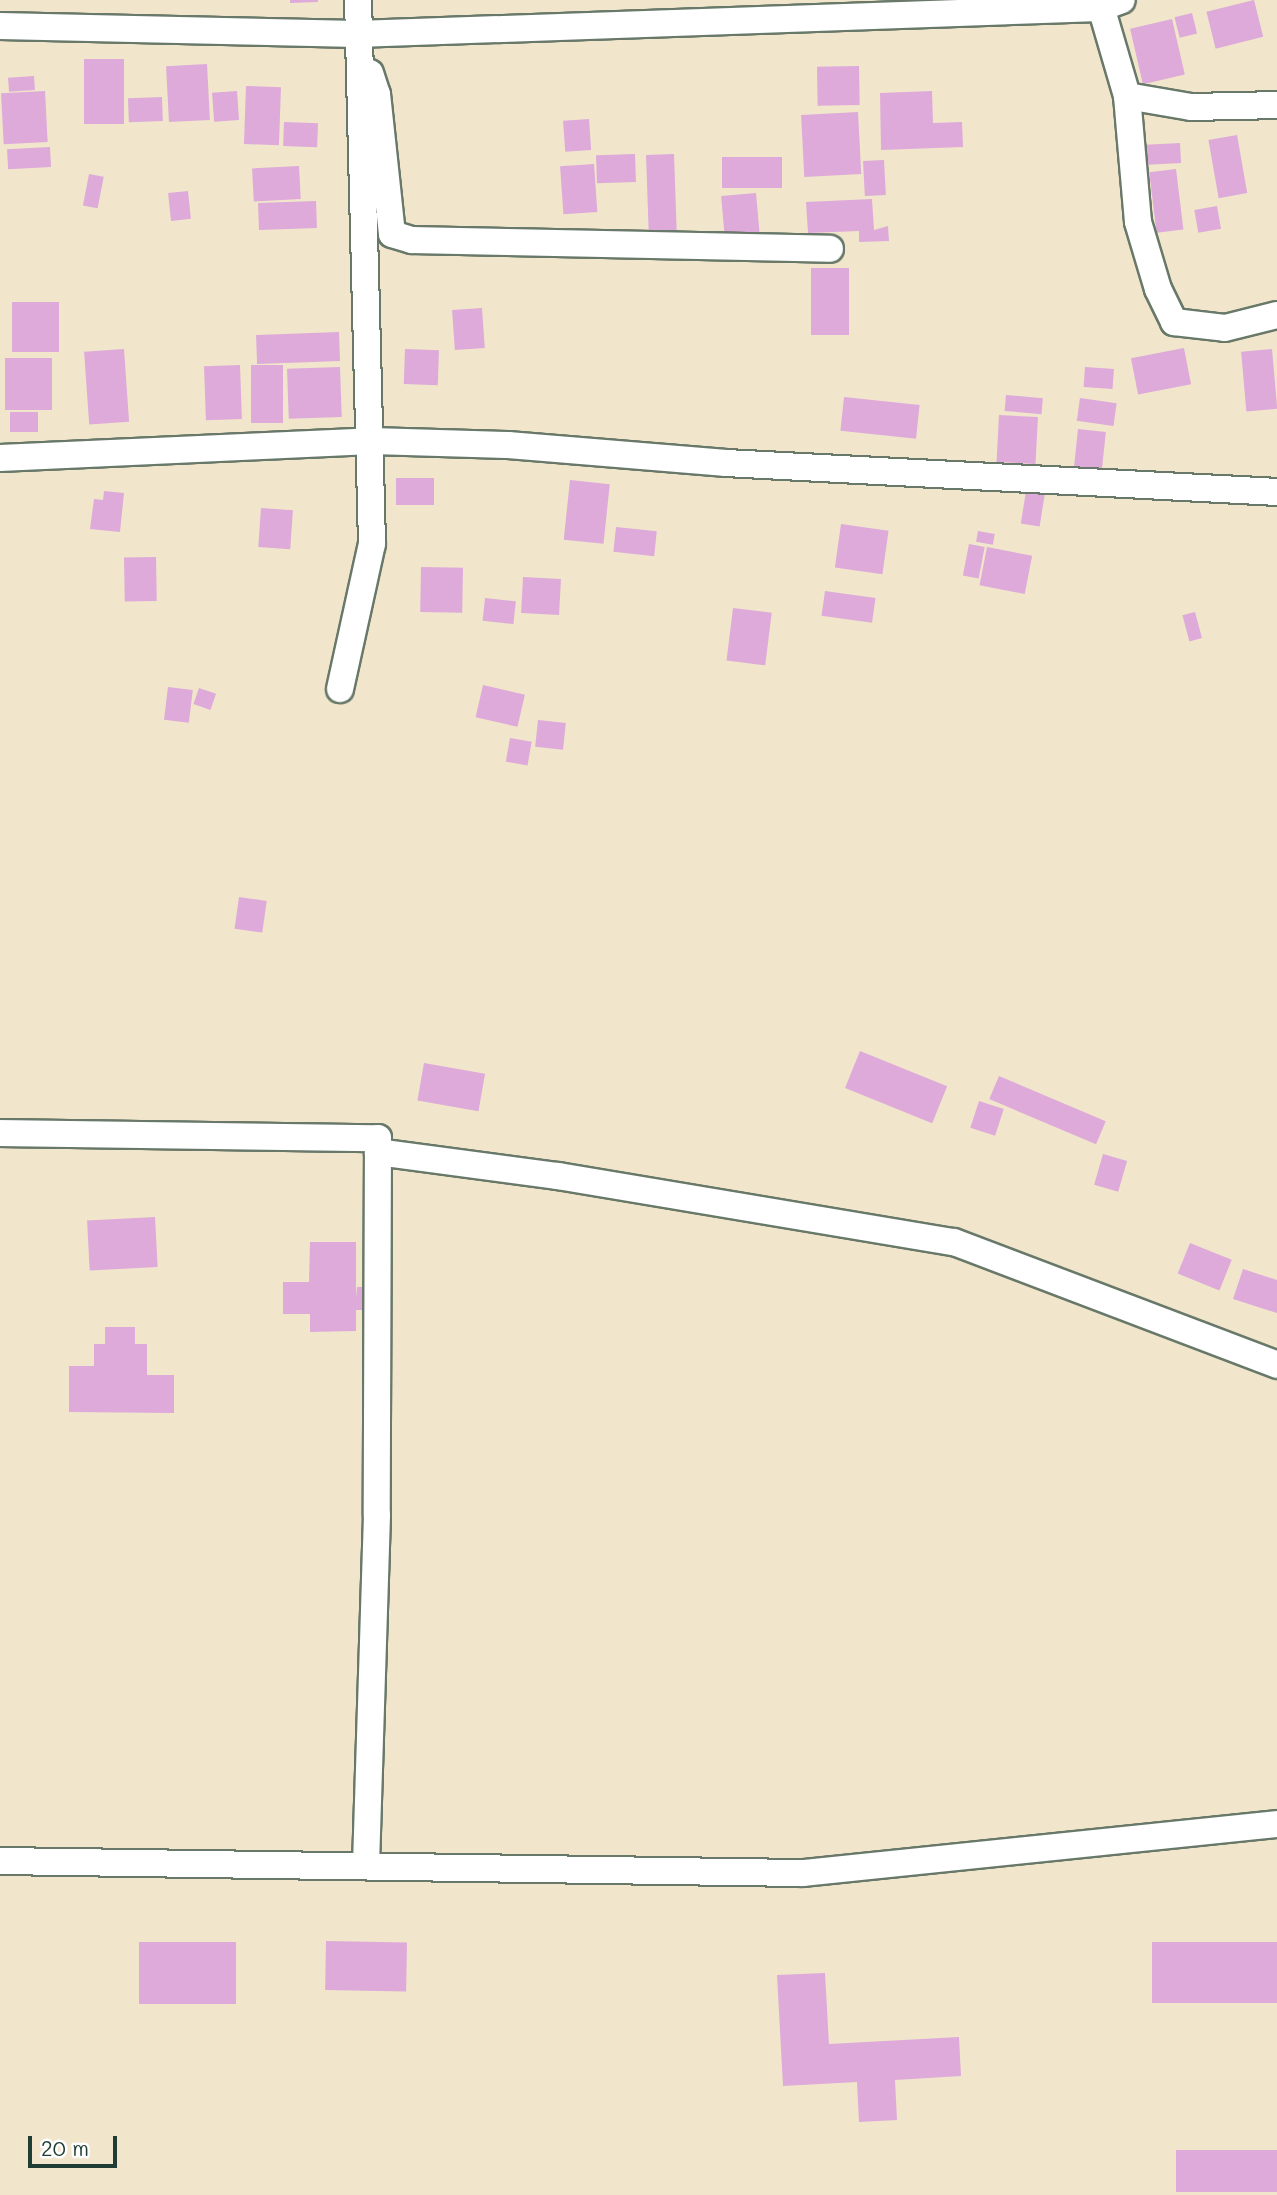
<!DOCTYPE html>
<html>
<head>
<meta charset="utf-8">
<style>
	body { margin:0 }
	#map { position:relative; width:1277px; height:2195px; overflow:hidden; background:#f1e6cb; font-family:Mali,sans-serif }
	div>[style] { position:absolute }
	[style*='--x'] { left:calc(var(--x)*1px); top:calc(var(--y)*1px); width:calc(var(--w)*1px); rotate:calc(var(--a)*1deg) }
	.building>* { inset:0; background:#ddaada; transform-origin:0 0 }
	.roads { filter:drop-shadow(2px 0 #687869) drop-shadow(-2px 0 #687869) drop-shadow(0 2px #687869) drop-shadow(0 -2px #687869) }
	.street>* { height:26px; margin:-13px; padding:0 13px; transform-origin:13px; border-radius:13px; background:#fff }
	span { translate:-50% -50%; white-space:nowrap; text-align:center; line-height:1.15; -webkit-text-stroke:6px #fff; paint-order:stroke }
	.scale { position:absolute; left:28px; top:2136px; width:89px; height:32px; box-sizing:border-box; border:4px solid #1f3d34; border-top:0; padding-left:9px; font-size:21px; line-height:24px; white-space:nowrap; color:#1f3d34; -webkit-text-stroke:5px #fff; paint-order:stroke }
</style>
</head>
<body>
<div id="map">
	<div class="building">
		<i style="clip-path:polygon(290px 0,318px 0,318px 2px,290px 3px)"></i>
		<i style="left:1254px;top:0;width:38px;height:49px;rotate:76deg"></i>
		<i style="left:1192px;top:13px;width:21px;height:18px;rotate:76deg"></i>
		<i style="left:1172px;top:19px;width:57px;height:43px;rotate:77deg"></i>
		<i style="left:84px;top:59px;width:40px;height:65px"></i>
		<i style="left:207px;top:64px;width:56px;height:41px;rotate:87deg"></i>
		<i style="left:859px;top:66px;width:39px;height:42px;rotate:89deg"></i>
		<i style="left:34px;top:76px;width:14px;height:26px;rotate:86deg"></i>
		<i style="left:246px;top:86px;width:35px;height:58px;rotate:2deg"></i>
		<i style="left:45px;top:91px;width:51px;height:44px;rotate:87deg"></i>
		<i style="left:237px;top:91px;width:29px;height:25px;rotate:86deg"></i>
		<i style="clip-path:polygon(932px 91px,933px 123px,962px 122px,963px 147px,881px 150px,880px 93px)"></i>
		<i style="left:162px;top:97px;width:24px;height:34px;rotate:88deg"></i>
		<i style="left:858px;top:112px;width:62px;height:57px;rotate:87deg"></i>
		<i style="left:589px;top:119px;width:31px;height:26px;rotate:86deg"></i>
		<i style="left:284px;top:122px;width:34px;height:24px;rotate:2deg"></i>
		<i style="left:1237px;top:135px;width:59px;height:29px;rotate:80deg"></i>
		<i style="left:1180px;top:143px;width:20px;height:39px;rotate:87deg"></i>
		<i style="left:50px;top:147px;width:20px;height:43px;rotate:87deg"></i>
		<i style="left:635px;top:154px;width:28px;height:39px;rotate:88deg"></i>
		<i style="left:674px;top:154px;width:81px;height:28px;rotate:88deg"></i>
		<i style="left:782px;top:157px;width:31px;height:60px;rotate:90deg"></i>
		<i style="left:884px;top:160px;width:35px;height:21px;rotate:87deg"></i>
		<i style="left:594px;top:164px;width:48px;height:34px;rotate:86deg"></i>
		<i style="left:299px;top:166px;width:33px;height:47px;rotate:87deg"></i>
		<i style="left:1176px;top:169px;width:61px;height:27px;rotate:83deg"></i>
		<i style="left:89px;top:174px;width:15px;height:32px;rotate:11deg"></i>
		<i style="left:188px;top:191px;width:28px;height:20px;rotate:84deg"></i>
		<i style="left:756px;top:193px;width:45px;height:35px;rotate:85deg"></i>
		<i style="clip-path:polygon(872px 199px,874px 230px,888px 226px,889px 241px,859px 242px,859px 231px,808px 233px,806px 202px)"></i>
		<i style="left:316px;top:201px;width:27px;height:58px;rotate:88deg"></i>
		<i style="left:1217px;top:206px;width:23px;height:23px;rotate:80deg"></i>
		<i style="left:811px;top:268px;width:38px;height:67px"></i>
		<i style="left:59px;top:302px;width:50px;height:47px;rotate:90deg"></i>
		<i style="left:482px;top:308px;width:40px;height:30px;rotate:86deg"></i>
		<i style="left:339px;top:332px;width:29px;height:83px;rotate:88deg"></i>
		<i style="left:1184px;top:348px;width:37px;height:54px;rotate:79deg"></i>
		<i style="left:124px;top:349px;width:73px;height:40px;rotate:86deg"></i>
		<i style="left:405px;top:349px;width:34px;height:35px;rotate:2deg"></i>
		<i style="left:1272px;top:349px;width:60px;height:31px;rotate:85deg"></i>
		<i style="left:5px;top:358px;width:47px;height:52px"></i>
		<i style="left:240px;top:365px;width:54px;height:36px;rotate:88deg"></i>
		<i style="left:251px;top:365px;width:32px;height:58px"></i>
		<i style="left:340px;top:367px;width:50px;height:53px;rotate:88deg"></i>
		<i style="left:1085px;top:367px;width:29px;height:20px;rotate:4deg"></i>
		<i style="left:1006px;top:395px;width:37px;height:16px;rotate:5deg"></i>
		<i style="left:844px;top:397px;width:76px;height:34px;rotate:6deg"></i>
		<i style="left:1080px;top:398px;width:37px;height:23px;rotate:8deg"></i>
		<i style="left:10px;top:412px;width:28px;height:20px"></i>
		<i style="left:999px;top:415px;width:39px;height:47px;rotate:3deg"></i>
		<i style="left:1078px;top:429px;width:28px;height:39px;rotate:6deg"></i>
		<i style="left:396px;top:478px;width:38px;height:27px"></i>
		<i style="left:570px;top:480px;width:40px;height:60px;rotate:6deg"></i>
		<i style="clip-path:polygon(104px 491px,124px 493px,120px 532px,90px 529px,94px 499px,103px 500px)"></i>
		<i style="left:1026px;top:491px;width:19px;height:33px;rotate:9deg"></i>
		<i style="left:261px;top:508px;width:32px;height:39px;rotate:4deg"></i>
		<i style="left:841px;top:524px;width:48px;height:44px;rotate:8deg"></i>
		<i style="left:616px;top:527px;width:41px;height:25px;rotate:6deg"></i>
		<i style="left:978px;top:531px;width:17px;height:11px;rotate:10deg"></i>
		<i style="left:969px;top:544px;width:16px;height:32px;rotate:11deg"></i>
		<i style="left:987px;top:547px;width:46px;height:39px;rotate:11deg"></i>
		<i style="left:156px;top:557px;width:44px;height:32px;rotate:89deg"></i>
		<i style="left:421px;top:567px;width:42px;height:45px;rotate:1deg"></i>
		<i style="left:523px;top:577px;width:38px;height:36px;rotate:3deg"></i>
		<i style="left:825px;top:591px;width:51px;height:25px;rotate:8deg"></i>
		<i style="left:485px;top:598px;width:31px;height:23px;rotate:6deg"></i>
		<i style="left:733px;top:608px;width:39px;height:53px;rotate:7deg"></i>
		<i style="left:1195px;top:612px;width:27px;height:13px;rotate:75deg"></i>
		<i style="left:483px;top:685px;width:43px;height:33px;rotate:13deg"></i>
		<i style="left:168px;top:687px;width:25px;height:33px;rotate:7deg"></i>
		<i style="left:199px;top:688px;width:18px;height:17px;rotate:19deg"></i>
		<i style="left:538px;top:720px;width:28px;height:27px;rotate:6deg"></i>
		<i style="left:510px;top:738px;width:22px;height:24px;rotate:10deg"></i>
		<i style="left:239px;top:897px;width:28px;height:32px;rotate:8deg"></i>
		<i style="left:860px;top:1051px;width:94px;height:40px;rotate:22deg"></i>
		<i style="left:424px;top:1063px;width:62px;height:38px;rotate:10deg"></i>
		<i style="left:999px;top:1076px;width:116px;height:25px;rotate:23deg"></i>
		<i style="left:979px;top:1101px;width:26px;height:28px;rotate:18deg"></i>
		<i style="left:1103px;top:1154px;width:25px;height:32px;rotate:16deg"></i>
		<i style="left:155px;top:1217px;width:50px;height:68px;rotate:87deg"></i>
		<i style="clip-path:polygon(310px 1242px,356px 1242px,356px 1298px,357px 1287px,373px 1287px,373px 1310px,356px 1310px,356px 1331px,310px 1332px,310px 1314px,283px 1314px,283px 1282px,309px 1282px)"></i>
		<i style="left:1190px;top:1243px;width:45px;height:33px;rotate:22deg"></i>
		<i style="clip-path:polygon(1243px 1269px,1277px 1280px,1277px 1313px,1233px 1299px)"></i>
		<i style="clip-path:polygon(105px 1327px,135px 1327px,135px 1344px,147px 1344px,147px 1375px,174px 1375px,174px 1413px,69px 1412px,69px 1366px,94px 1366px,94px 1344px,105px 1344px)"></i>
		<i style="left:326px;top:1941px;width:81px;height:49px;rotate:1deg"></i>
		<i style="left:139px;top:1942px;width:97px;height:62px"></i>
		<i style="left:1277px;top:1942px;width:61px;height:125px;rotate:90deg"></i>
		<i style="clip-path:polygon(825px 1973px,829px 2044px,959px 2037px,961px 2076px,895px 2080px,897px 2120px,859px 2122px,857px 2082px,783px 2086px,777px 1975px)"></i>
		<i style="left:1277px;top:2150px;width:42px;height:101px;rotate:90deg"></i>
	</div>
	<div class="roads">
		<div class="street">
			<i style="--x:1099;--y:0;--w:100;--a:73.7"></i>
			<i style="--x:1127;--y:96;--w:126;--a:85"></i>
			<i style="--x:1138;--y:222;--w:70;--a:73.4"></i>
			<i style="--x:1158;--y:289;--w:37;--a:64"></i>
			<i style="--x:1174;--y:322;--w:51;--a:6.7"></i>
			<i style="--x:1225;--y:328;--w:54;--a:-14"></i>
			<i style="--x:0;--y:26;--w:357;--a:1.3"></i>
			<i style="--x:357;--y:34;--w:743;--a:-2"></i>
			<i style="--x:1100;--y:8;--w:23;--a:-20"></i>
			<i style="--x:370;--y:73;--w:22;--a:72"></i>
			<i style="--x:377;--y:94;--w:141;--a:83.9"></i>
			<i style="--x:392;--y:234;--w:21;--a:17"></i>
			<i style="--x:412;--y:240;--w:418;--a:1.2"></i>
			<i style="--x:1127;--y:96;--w:65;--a:9.8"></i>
			<i style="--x:1191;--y:107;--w:86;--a:-1.3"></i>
			<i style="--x:0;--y:458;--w:372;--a:-2.6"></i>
			<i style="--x:372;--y:441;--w:136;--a:1.7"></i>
			<i style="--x:508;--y:445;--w:219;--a:4.7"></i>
			<i style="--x:726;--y:463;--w:552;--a:3.01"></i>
			<i style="--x:340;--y:689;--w:148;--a:-77.6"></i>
			<i style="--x:372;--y:544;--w:544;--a:-91.47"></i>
			<i style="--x:0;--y:1133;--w:378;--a:0.8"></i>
			<i style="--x:378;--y:1138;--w:377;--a:90.2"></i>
			<i style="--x:377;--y:1515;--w:351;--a:91.8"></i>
			<i style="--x:378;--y:1152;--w:182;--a:7.6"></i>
			<i style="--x:558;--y:1176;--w:401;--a:9.5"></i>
			<i style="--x:954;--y:1242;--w:346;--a:20.8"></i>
			<i style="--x:0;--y:1861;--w:803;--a:0.86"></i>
			<i style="--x:803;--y:1873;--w:477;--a:-5.9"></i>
		</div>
	</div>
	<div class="scale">20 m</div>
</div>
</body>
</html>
